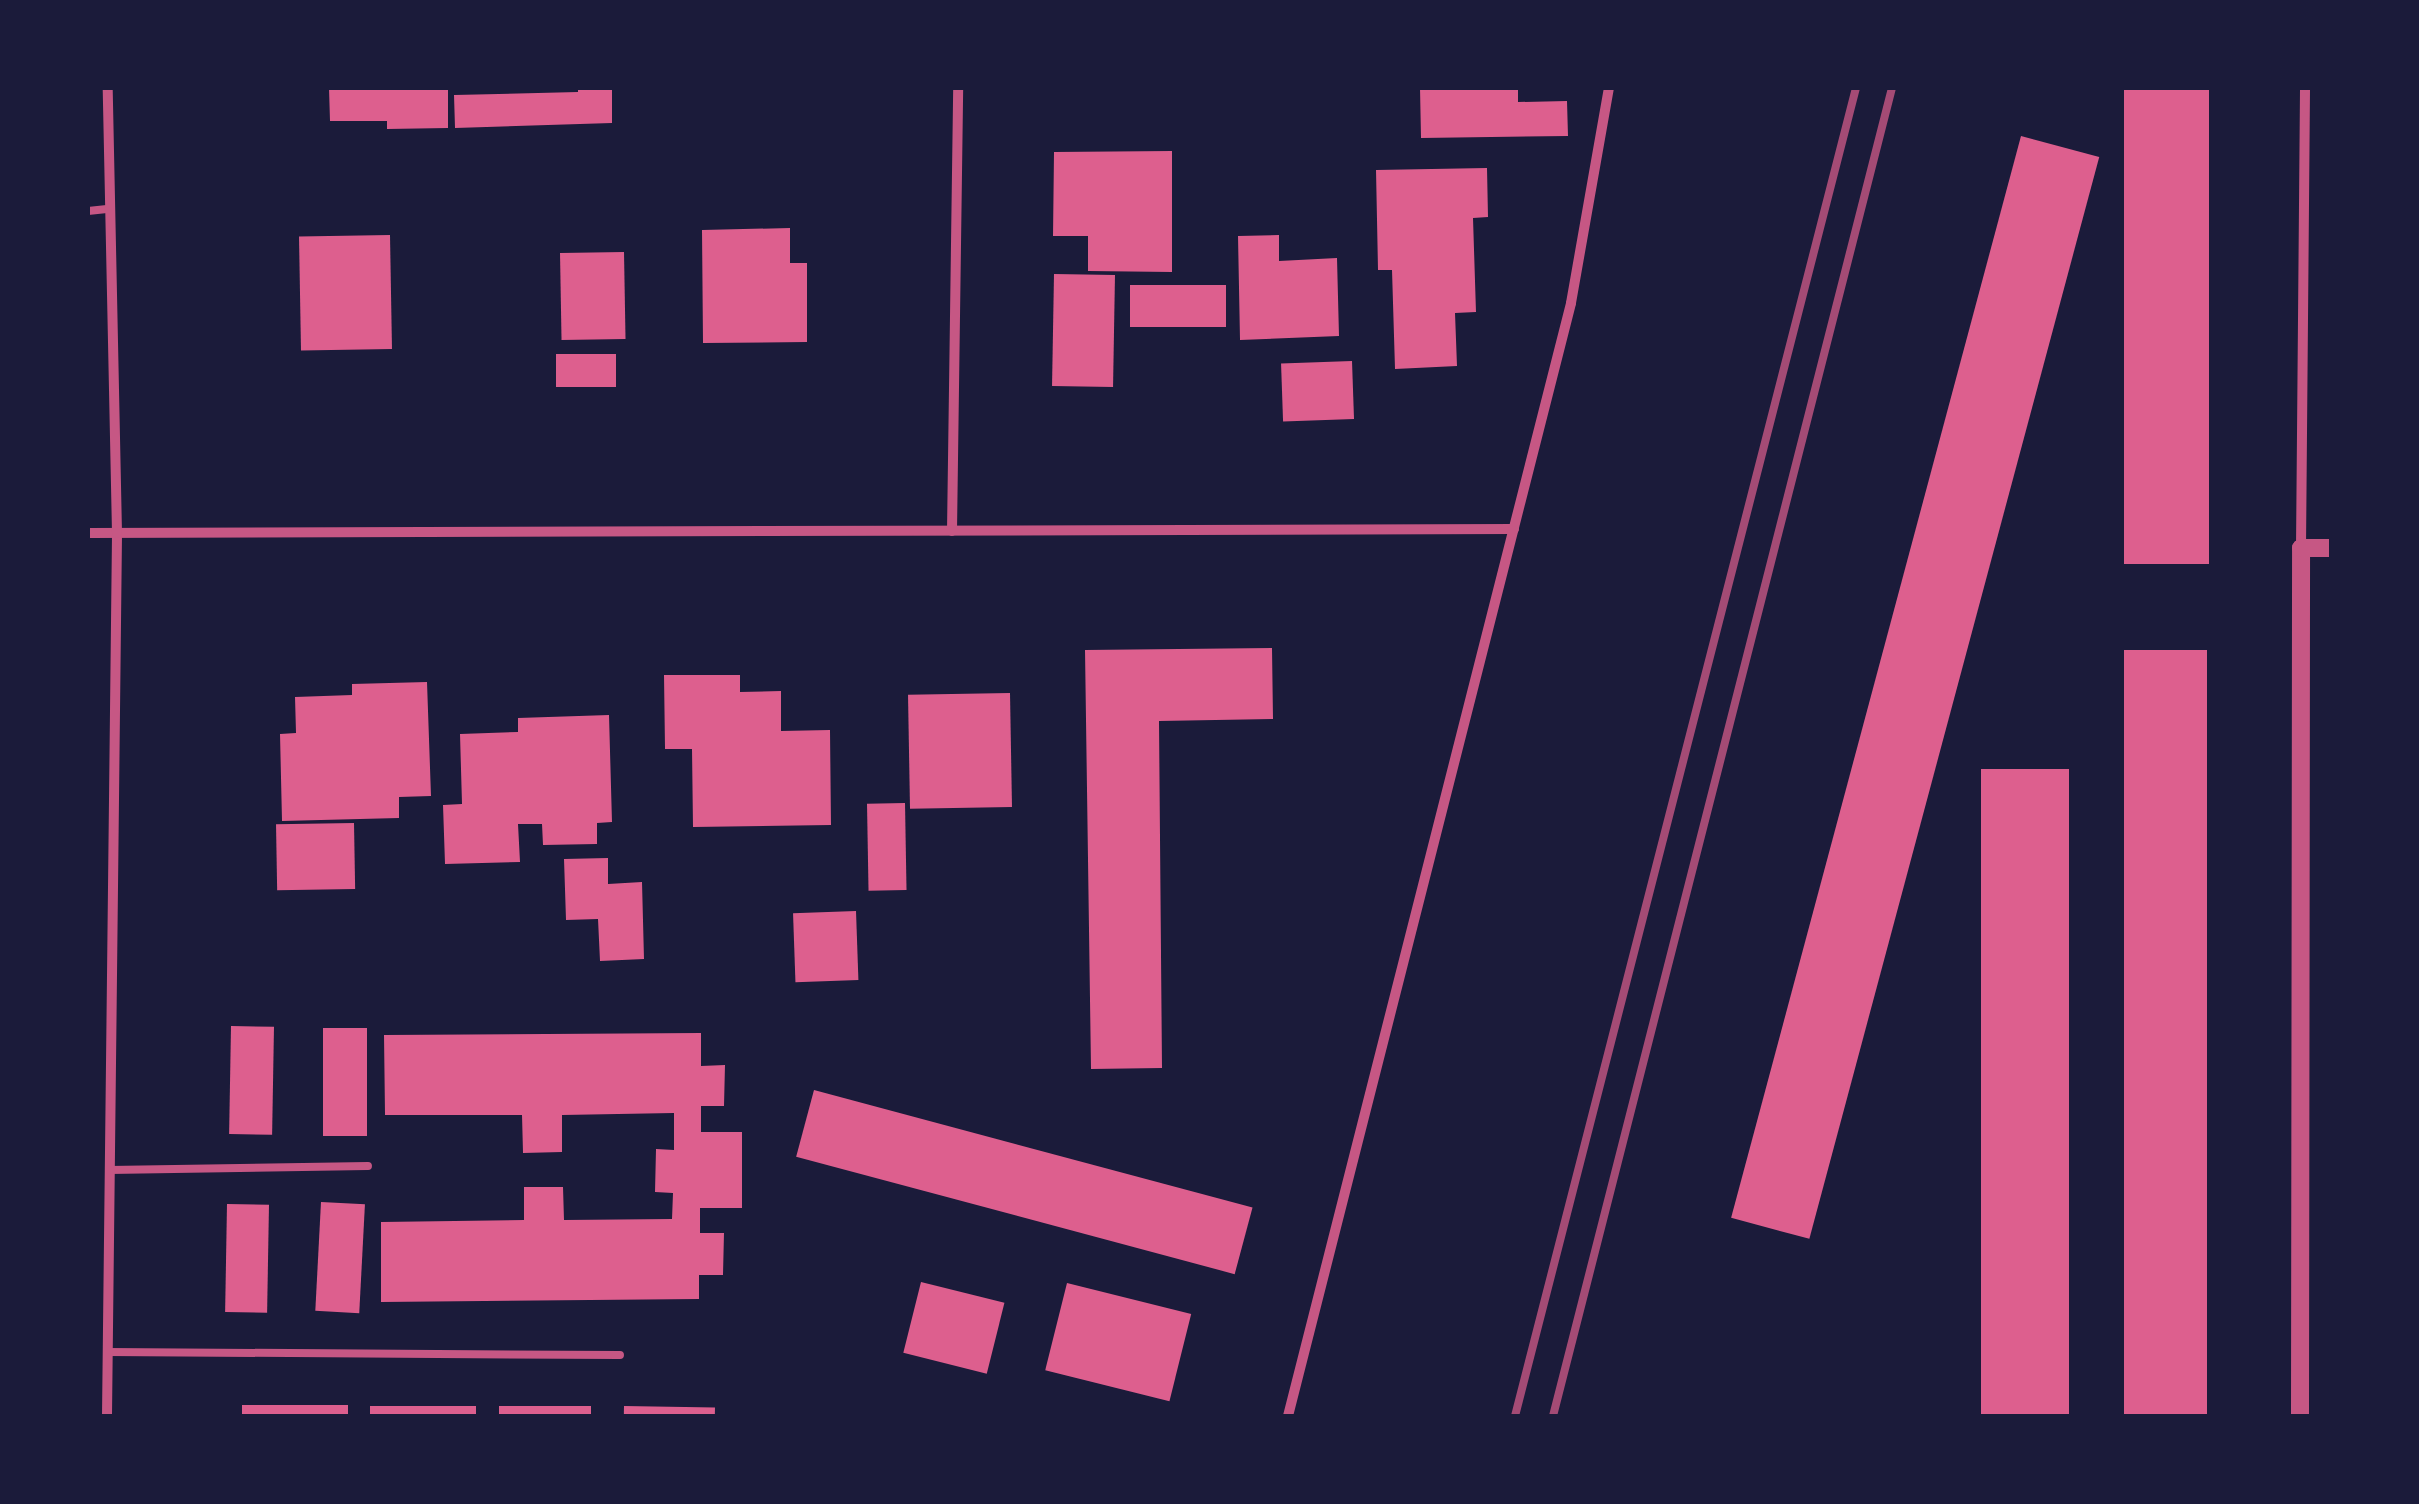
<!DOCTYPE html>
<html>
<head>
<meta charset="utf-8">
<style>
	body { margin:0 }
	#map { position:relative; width:2419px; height:1504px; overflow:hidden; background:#1b1b3a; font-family:Rubik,sans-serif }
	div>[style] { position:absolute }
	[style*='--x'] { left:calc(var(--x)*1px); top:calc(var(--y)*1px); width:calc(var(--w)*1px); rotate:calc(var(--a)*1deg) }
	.building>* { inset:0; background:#dd5f8e; transform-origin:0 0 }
	.service>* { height:8px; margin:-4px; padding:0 4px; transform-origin:4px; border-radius:4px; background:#c65784 }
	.minor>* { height:10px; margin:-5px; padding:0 5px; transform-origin:5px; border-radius:5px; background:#c65784 }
	.tertiary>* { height:18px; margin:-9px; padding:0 9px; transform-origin:9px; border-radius:9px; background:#c65784 }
	.rail>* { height:8px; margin:-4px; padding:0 4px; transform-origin:4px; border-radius:4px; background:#a44b75 }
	span { translate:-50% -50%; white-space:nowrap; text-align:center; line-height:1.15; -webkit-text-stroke:10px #1b1b3a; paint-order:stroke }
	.frame { position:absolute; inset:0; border:90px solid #1b1b3a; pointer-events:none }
</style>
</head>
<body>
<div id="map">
	<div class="building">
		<i style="clip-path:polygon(329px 88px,448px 88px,448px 128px,387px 129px,387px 121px,330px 121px)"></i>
		<i style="clip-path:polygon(578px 88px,612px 88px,612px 123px,455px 128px,454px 95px,578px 92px)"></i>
		<i style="clip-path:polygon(1420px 88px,1518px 88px,1518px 102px,1567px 101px,1568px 136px,1421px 138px)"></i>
		<i style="left:2124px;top:88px;width:85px;height:476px"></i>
		<i style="left:2021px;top:136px;width:81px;height:1120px;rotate:15deg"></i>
		<i style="clip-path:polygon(1172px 151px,1172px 272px,1088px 271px,1088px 236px,1053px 236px,1054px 152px)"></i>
		<i style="clip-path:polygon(1487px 168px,1488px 217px,1473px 218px,1476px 312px,1455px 313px,1457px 366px,1395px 369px,1392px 270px,1378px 270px,1376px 170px)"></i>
		<i style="clip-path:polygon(790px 228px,790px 263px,807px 263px,807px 342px,703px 343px,702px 230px)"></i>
		<i style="left:390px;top:235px;width:114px;height:91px;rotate:89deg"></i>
		<i style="clip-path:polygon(1279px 235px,1279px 261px,1337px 258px,1339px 336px,1240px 340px,1238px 236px)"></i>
		<i style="left:624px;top:252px;width:87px;height:64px;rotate:89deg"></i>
		<i style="left:1054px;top:274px;width:61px;height:112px;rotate:1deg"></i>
		<i style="left:1226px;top:285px;width:42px;height:96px;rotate:90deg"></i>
		<i style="left:556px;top:354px;width:60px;height:33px"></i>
		<i style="left:1352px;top:361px;width:58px;height:71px;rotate:88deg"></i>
		<i style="clip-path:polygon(1272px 648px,1273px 719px,1159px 721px,1162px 1068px,1091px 1069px,1085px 650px)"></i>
		<i style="left:2124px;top:650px;width:83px;height:766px"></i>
		<i style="clip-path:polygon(664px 675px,740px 675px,740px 692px,781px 691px,781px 731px,830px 730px,831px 825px,693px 827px,692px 749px,665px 749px)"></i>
		<i style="clip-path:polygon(427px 682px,431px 796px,399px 797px,399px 818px,282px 821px,280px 734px,296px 733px,295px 697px,352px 695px,352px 684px)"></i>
		<i style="left:1010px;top:693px;width:114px;height:102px;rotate:89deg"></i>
		<i style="clip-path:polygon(609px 715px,612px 822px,597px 823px,597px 844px,543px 845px,542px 824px,518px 824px,520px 862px,445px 864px,443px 805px,462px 804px,460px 734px,518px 732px,518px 718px)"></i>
		<i style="left:2069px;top:769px;width:647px;height:88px;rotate:90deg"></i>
		<i style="left:905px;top:803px;width:87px;height:38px;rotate:89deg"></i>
		<i style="left:354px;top:823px;width:66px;height:78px;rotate:89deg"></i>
		<i style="clip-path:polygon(608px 858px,608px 884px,642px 882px,644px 959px,600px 961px,598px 919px,566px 920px,564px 859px)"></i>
		<i style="left:856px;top:911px;width:69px;height:63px;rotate:88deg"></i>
		<i style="left:231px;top:1026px;width:43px;height:108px;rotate:1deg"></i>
		<i style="left:323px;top:1028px;width:44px;height:108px"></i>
		<i style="clip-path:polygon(701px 1033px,701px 1066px,725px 1065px,724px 1106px,701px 1106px,701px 1132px,742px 1132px,742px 1208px,700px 1208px,700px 1233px,724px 1233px,723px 1275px,699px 1275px,699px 1299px,381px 1302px,381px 1222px,524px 1220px,524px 1187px,563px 1187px,564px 1220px,672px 1219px,673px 1193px,655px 1192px,656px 1149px,674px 1150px,674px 1113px,562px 1115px,562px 1152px,523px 1153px,522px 1115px,385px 1115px,384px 1035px)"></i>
		<i style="left:814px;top:1090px;width:454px;height:69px;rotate:15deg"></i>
		<i style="left:321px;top:1202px;width:44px;height:109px;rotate:3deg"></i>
		<i style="left:227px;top:1204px;width:42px;height:108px;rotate:1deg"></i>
		<i style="left:921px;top:1282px;width:86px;height:73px;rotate:14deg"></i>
		<i style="left:1067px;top:1283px;width:128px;height:90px;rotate:14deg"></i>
		<i style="left:348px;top:1405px;width:11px;height:106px;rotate:90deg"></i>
		<i style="left:476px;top:1406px;width:10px;height:106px;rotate:90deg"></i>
		<i style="left:499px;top:1406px;width:92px;height:10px"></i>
		<i style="left:624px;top:1406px;width:91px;height:10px;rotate:1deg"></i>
	</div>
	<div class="service">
		<i style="--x:88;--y:211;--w:19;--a:-6"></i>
		<i style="--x:109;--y:1170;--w:259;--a:-0.9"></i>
		<i style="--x:107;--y:1352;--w:513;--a:0.34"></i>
	</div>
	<div class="minor">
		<i style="--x:952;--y:531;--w:443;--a:-89.2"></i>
		<i style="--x:88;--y:533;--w:1426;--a:-0.16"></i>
		<i style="--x:2301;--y:548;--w:460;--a:-89.5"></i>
		<i style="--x:107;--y:1416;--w:883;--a:-89.35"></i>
		<i style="--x:117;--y:533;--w:445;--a:-91.2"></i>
		<i style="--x:1288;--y:1416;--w:1148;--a:-75.73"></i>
		<i style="--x:1571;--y:303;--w:218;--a:-80"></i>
	</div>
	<div class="tertiary">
		<i style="--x:2300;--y:1416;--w:868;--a:-89.93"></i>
		<i style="--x:2301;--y:548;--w:31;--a:0"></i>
	</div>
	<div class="rail">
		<i style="--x:1515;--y:1416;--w:1371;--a:-75.6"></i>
		<i style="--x:1553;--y:1416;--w:1371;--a:-75.68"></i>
	</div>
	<div class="frame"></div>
</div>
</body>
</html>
